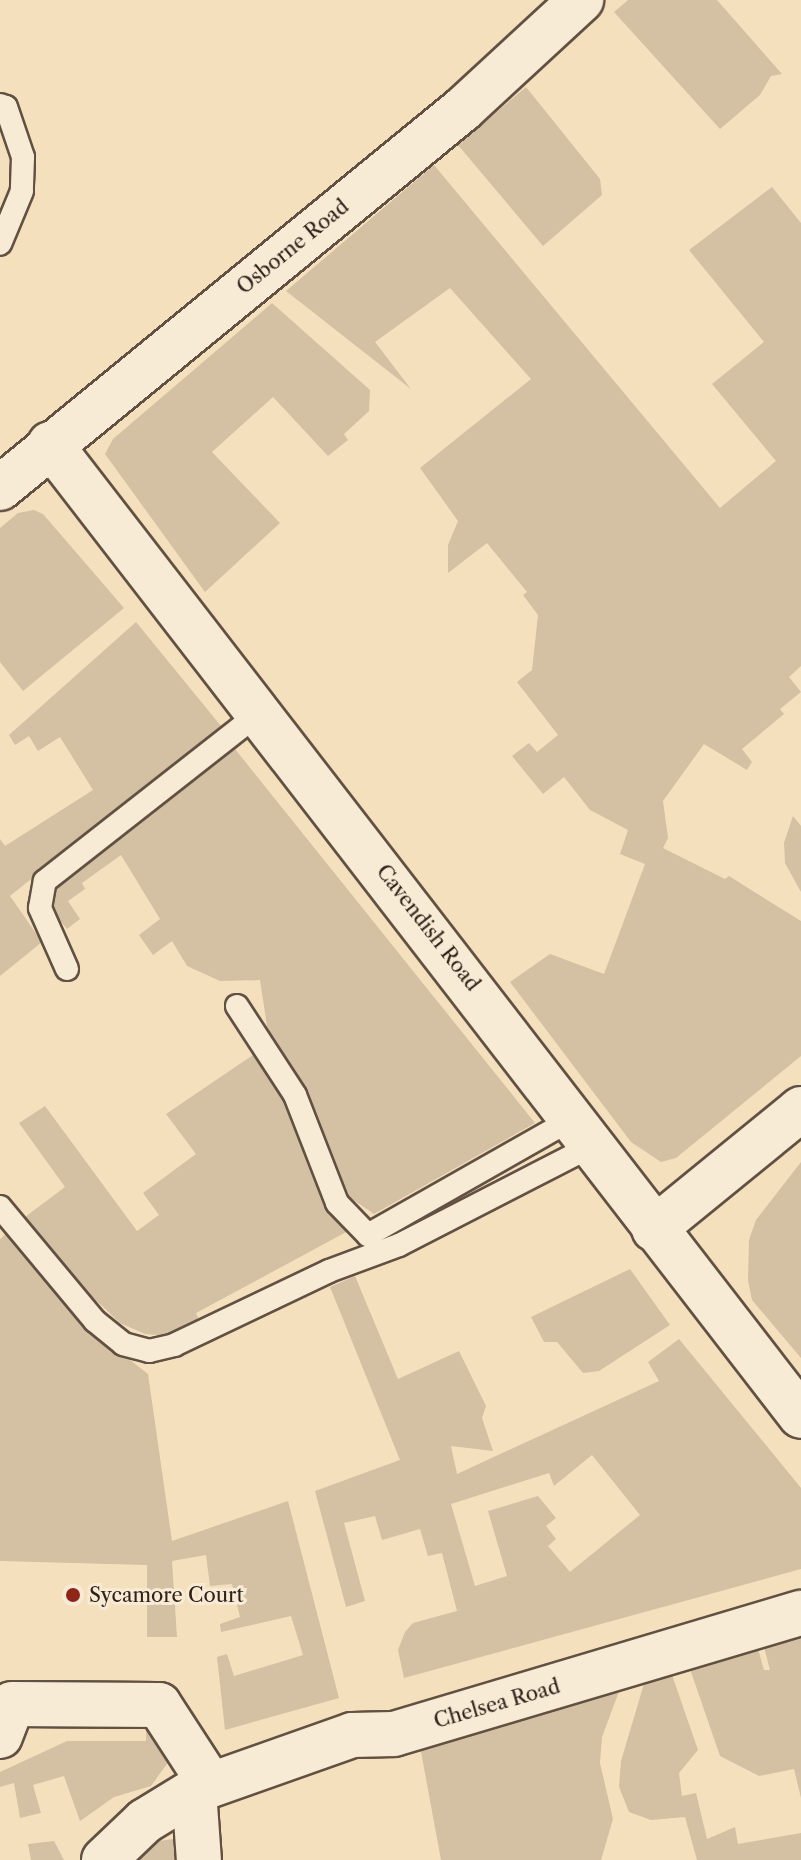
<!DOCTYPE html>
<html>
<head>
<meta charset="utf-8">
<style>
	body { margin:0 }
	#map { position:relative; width:801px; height:1860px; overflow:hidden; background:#f5e0be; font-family:"Libre Caslon Text",serif }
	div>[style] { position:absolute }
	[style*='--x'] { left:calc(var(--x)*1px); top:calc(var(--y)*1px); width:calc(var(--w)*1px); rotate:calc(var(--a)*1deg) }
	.green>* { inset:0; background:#d4c0a2 }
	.roads { filter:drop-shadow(2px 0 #625143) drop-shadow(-2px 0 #625143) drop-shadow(0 2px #625143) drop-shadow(0 -2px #625143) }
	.service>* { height:22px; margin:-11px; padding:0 11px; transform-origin:11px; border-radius:11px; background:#f8ebd5 }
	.minor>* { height:44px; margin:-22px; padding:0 22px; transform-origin:22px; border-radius:22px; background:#f8ebd5 }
	.dots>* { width:22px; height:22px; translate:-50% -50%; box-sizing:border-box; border:4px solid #f8ebd5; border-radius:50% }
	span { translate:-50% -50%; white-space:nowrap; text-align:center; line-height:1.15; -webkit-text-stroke:6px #f8ebd5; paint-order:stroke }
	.street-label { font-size:20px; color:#31211a }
	.poi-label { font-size:20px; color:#31211a }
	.left { translate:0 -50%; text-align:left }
</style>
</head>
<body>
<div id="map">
	<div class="green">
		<i style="clip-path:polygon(628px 0,717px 0,782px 74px,771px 76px,760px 95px,720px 129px,614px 12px)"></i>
		<i style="clip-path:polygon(526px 87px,600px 179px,602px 195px,543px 246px,458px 145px)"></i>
		<i style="clip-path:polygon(434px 165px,720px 508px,776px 461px,712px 384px,764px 342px,689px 250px,772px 187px,801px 223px,801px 666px,789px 677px,801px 692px,780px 709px,784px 714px,742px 749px,752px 762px,747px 770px,704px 744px,663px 801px,668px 838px,663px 848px,725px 879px,729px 876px,801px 921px,801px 1056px,676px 1158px,661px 1162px,631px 1142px,510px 982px,550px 954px,604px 974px,645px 864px,620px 854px,628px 830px,590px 810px,564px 777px,543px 794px,512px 756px,529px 743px,537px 752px,558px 735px,517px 682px,532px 670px,538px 615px,523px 595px,527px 592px,487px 543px,448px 573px,448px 545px,458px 521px,420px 468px,531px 379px,450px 288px,375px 342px,411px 389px,286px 291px)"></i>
		<i style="clip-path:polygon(272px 303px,370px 390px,369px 411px,344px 434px,348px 440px,328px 456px,273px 397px,212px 452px,280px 523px,205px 592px,105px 454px,113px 439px)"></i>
		<i style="clip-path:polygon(34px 510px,43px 514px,124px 608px,23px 691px,0 662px,0 528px,18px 513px)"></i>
		<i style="clip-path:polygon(136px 622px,221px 726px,10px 896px,42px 942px,0 976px,0 839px,5px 846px,93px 790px,60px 737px,38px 751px,29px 736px,15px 745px,9px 735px)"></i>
		<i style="clip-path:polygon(231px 744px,535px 1123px,374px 1214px,346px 1195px,313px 1113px,268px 1033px,260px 980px,220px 981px,187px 966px,172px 941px,153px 955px,139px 935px,160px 919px,121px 855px,82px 883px,85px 889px,68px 901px,80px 919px,67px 929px,51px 910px,48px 888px)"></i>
		<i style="clip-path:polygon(793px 816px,801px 826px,801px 892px,785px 863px,784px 843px)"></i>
		<i style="clip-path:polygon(253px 1055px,293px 1113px,350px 1230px,196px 1313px,201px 1324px,171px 1336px,145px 1334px,120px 1323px,80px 1285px,25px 1217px,65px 1187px,19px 1123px,45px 1106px,137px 1231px,159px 1215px,143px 1193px,196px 1154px,166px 1114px)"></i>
		<i style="clip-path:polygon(801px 1162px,801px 1358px,752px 1300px,748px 1280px,749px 1240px,756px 1220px)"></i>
		<i style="clip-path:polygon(7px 1233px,93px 1331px,148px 1374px,172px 1541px,288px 1501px,339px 1698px,225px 1730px,217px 1657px,227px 1654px,234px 1676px,303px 1655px,291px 1616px,221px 1632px,220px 1624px,240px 1617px,232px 1584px,210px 1586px,206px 1555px,172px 1561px,177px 1637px,147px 1637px,147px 1565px,0 1561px,0 1239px)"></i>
		<i style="clip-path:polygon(630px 1269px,670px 1325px,599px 1371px,583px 1373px,557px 1342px,544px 1342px,531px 1317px)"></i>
		<i style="clip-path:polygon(evenodd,355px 1276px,398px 1379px,459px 1351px,486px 1406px,482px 1418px,493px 1451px,451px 1446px,457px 1474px,659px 1381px,648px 1362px,679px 1339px,801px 1488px,801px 1569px,404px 1678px,398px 1650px,405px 1632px,413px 1623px,457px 1611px,442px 1553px,428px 1556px,420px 1529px,382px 1540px,375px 1516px,344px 1523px,365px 1601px,346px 1607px,315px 1491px,400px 1460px,330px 1287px,355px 1276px,592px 1455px,640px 1515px,570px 1572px,548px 1546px,556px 1539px,546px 1526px,556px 1518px,538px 1496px,488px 1511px,507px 1576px,475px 1586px,451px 1504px,549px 1473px,554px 1486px,592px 1455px)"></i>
		<i style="clip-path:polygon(801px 1636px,801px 1798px,794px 1769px,759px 1776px,720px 1756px,690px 1669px,758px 1649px,764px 1670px,770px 1670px,764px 1647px)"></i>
		<i style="clip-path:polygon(671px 1672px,698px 1750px,679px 1773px,682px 1796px,696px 1793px,707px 1839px,735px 1827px,738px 1844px,801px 1833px,801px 1860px,697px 1860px,685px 1817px,651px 1820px,629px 1812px,619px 1787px,621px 1761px,646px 1677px)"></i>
		<i style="clip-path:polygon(621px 1686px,602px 1737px,600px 1763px,613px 1819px,601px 1860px,441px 1860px,419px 1741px)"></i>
		<i style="clip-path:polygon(146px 1717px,171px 1745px,169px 1761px,151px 1786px,114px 1797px,80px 1821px,64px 1776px,33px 1785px,41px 1813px,20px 1818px,14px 1783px,0 1787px,0 1772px,67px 1741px,146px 1741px)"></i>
		<i style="clip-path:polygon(173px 1839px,183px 1860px,123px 1860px,151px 1842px)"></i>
		<i style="clip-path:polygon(54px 1841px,64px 1860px,31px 1860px,28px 1844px)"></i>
	</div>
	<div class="roads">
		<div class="service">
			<i style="--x:0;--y:105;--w:6;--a:18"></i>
			<i style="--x:6;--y:107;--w:53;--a:71.2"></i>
			<i style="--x:23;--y:157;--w:34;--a:92"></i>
			<i style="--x:22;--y:191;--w:57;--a:112.5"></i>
			<i style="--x:67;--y:969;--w:67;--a:-113.9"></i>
			<i style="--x:40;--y:908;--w:27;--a:-80"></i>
			<i style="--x:45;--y:881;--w:272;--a:-38.1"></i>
			<i style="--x:237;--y:1006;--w:106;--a:56.9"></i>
			<i style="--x:295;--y:1095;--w:116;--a:68.7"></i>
			<i style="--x:337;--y:1203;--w:45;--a:45.9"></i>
			<i style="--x:368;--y:1235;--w:235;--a:-29.6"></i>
			<i style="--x:0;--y:1207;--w:148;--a:50.2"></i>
			<i style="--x:95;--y:1321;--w:36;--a:39"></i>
			<i style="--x:123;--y:1344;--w:27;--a:15"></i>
			<i style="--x:149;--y:1351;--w:26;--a:-13"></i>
			<i style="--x:174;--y:1345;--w:172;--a:-25.5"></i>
			<i style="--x:329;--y:1271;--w:75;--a:-20.4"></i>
			<i style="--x:399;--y:1245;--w:217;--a:-27.2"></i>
		</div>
		<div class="minor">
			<i style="--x:50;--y:444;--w:1228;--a:52.31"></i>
			<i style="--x:0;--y:488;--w:598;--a:-39.3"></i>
			<i style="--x:463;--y:109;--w:161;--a:-42.7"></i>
			<i style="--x:654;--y:1229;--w:190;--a:-39.2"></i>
			<i style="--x:0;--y:1736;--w:34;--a:-69"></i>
			<i style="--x:12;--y:1704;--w:147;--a:0.4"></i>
			<i style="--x:159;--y:1705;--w:95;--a:57"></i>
			<i style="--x:194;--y:1791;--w:69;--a:85.9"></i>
			<i style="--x:104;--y:1860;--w:57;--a:-43.6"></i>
			<i style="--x:145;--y:1821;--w:57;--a:-31.5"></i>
			<i style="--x:194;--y:1791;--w:168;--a:-19.5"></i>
			<i style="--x:352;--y:1735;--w:42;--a:-1.4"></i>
			<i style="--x:394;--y:1734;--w:425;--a:-16.6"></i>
		</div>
	</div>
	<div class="dots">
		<i style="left:73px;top:1595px;background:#8f2418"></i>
	</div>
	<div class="street-label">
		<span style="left:293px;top:247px;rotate:-39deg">Osborne Road</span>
		<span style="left:428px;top:928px;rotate:52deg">Cavendish Road</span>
		<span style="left:497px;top:1704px;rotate:-16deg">Chelsea Road</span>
	</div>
	<div class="poi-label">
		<span class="left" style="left:89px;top:1595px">Sycamore Court</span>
	</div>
</div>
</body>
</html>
